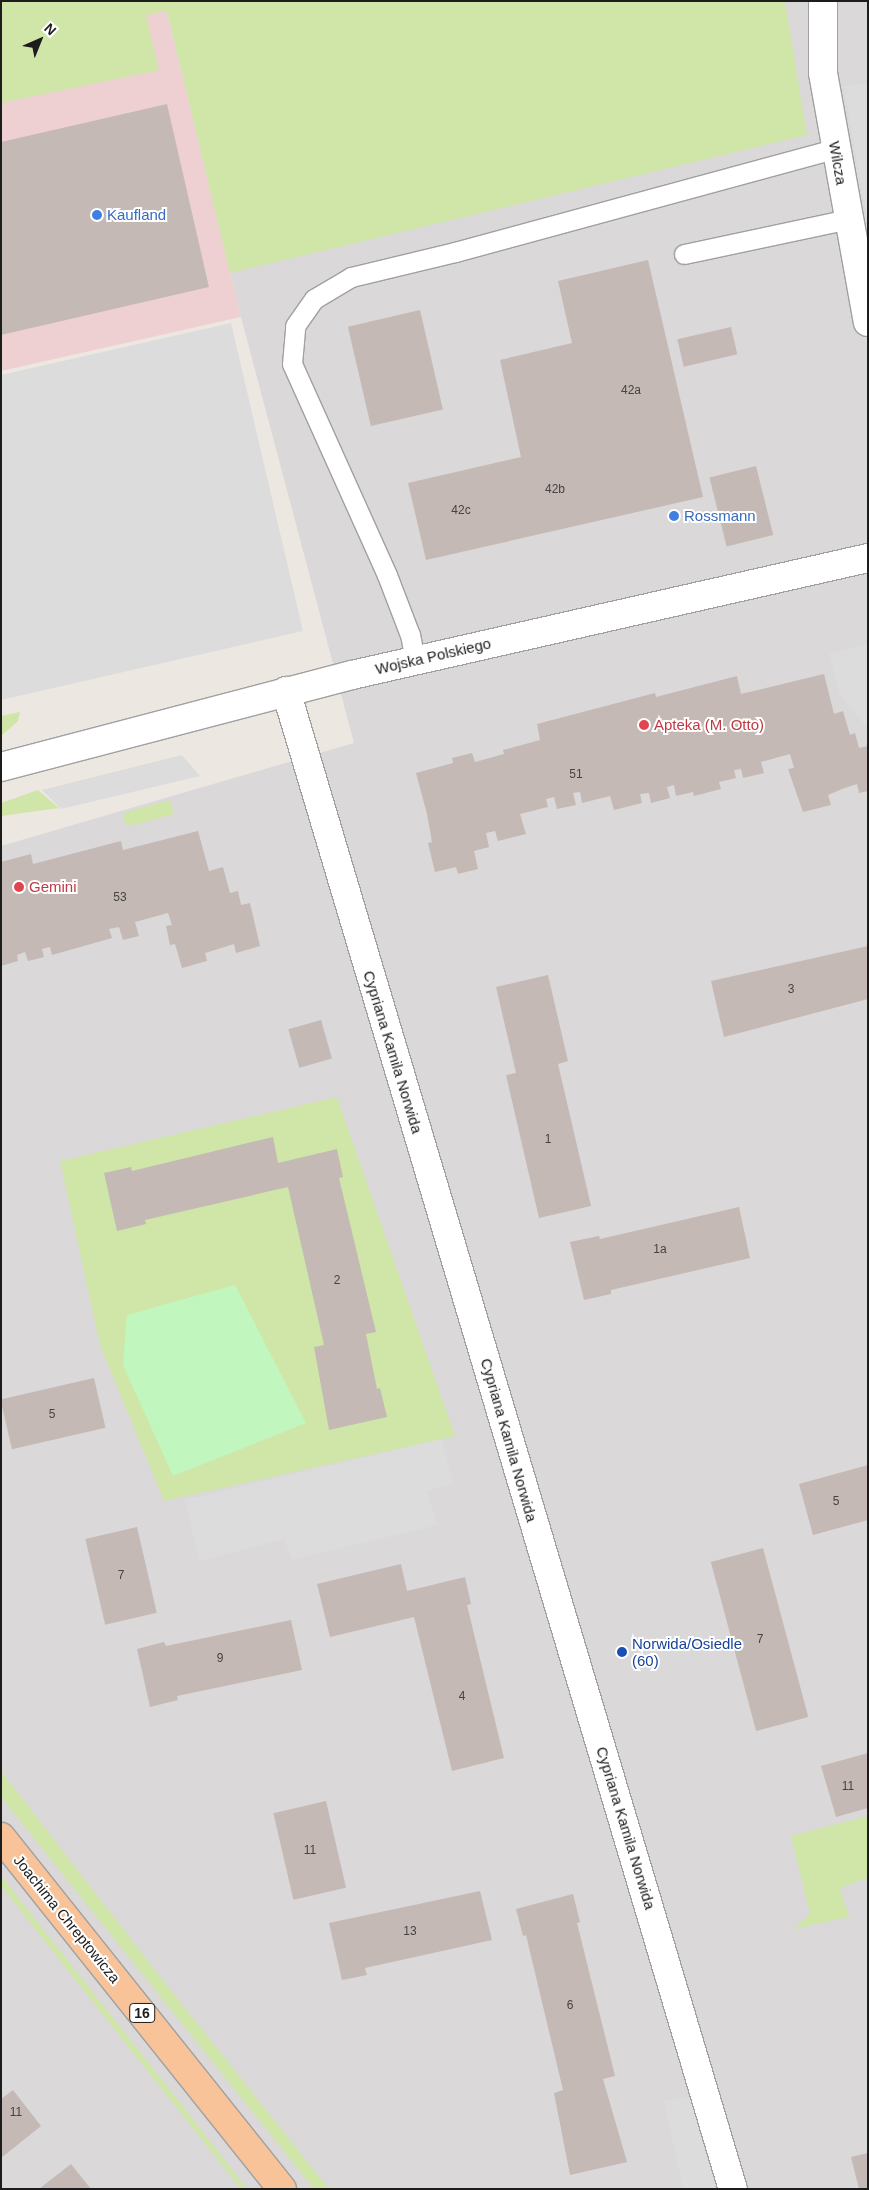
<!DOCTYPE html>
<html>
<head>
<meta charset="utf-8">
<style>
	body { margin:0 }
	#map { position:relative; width:869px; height:2190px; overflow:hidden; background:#ede7e1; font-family:Arial,sans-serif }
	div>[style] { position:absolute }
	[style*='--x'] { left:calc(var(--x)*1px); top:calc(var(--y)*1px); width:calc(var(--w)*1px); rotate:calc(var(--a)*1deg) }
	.residential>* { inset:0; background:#dad8d9 }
	.commercial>* { inset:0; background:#eed0d3 }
	.grass>* { inset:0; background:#cfe6a8 }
	.park>* { inset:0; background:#c1f7be }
	.parking>* { inset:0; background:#dcdcdc }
	.building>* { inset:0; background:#c4b9b5; transform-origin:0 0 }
	.roads { filter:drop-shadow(1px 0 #a0a0a0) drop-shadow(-1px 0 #a0a0a0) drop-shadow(0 1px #a0a0a0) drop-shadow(0 -1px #a0a0a0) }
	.service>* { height:19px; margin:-9.5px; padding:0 9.5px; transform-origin:9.5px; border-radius:9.5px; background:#fff }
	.minor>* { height:28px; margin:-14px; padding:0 14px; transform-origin:14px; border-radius:14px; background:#fff }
	.tertiary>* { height:28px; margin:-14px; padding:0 14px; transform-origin:14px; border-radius:14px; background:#fff }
	.primary>* { height:28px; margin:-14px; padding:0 14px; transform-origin:14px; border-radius:14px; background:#f9c39a }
	.dots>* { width:14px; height:14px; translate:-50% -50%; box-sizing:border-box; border:2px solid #fff; border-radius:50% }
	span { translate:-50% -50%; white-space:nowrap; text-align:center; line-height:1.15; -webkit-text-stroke:4px #fff; paint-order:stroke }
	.number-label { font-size:12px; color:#464342 }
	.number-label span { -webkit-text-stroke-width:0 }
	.shield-label span { padding:1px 4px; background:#fff; border:1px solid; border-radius:4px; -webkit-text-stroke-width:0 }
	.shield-label { font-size:14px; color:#1c1c1c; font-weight:700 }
	.street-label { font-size:15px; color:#1c1c1c }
	.shop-label { font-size:15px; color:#366cbe }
	.left { translate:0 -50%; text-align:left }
	.health-label { font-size:15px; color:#be3a42 }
	.transit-label { font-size:15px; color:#164399 }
	.frame { position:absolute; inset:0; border:2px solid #1c1c1c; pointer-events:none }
	.north { position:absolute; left:15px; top:15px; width:50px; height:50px; -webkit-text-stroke:4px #fff; paint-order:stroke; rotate:44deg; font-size:14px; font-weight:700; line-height:20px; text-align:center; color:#1c1c1c }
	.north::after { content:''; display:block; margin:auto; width:18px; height:22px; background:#1c1c1c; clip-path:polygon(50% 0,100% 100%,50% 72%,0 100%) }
</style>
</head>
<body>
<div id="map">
	<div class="residential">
		<i style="clip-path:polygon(164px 1px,868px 1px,868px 2189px,1px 2189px,1px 846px,354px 743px,241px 317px)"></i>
	</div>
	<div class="commercial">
		<i style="clip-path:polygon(1px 1px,164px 1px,241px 317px,1px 371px)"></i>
	</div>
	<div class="grass">
		<i style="clip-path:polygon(1px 1px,785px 1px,807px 135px,230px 273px,167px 11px,146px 15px,159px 70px,1px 103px)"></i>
		<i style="clip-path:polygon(20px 712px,18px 721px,1px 736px,1px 716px)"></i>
		<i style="clip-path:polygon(38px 790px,59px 808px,1px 816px,1px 803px)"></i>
		<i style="clip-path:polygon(170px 800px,174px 814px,131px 826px,123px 821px,124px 813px)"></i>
		<i style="clip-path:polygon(337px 1097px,455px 1436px,164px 1501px,100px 1345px,60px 1161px)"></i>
		<i style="clip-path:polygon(1px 1771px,154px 1969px,329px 2189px,314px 2189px,1px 1797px)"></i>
		<i style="clip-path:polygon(868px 1816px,868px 1878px,840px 1888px,849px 1917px,793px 1929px,810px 1914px,791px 1836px)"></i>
		<i style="clip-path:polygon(1px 1876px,185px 2109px,247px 2189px,241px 2189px,1px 1886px)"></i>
	</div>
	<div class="park">
		<i style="clip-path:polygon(235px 1285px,306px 1423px,173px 1476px,123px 1365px,127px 1315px)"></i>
	</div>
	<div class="parking">
		<i style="clip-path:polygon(867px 83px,868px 90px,868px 227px,844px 86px)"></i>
		<i style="clip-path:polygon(231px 323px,303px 631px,1px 700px,1px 375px)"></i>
		<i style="clip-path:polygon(868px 643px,868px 729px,840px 695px,829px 654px)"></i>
		<i style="clip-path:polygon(182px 755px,200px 776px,61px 809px,42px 790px)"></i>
		<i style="clip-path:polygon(441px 1439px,454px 1484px,427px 1491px,438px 1525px,292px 1560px,284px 1539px,199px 1561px,185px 1500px)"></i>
		<i style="clip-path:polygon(690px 2097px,716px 2189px,683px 2189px,664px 2101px)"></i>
	</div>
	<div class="building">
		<i style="clip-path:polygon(167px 104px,209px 287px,1px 335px,1px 142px)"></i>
		<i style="clip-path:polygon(648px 260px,703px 497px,426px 560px,408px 483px,521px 457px,500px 360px,572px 343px,558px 281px)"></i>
		<i style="left:420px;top:310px;width:102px;height:74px;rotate:77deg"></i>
		<i style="left:731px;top:327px;width:28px;height:55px;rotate:77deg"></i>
		<i style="left:756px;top:466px;width:71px;height:48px;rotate:76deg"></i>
		<i style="clip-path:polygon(824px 674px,834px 714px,843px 711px,850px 735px,855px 733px,859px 748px,868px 746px,868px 791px,859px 793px,857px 784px,842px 789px,828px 795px,831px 805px,803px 812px,788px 769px,794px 768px,790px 754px,761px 762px,764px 773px,743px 778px,741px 769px,734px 770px,736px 778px,719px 782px,721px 789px,694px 796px,693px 792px,676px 796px,674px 785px,667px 787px,670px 798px,651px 803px,649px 793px,640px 794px,642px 803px,614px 810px,610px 796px,582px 803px,580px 792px,573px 793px,576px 805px,557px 809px,554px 797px,546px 799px,548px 807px,520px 814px,526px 834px,498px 841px,495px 831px,486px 833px,489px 847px,474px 851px,478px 869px,458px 874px,456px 867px,435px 872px,428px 843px,432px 842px,427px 814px,416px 773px,453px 763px,452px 758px,472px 753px,475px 762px,504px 754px,503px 750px,540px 740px,537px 724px,655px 693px,656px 697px,737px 676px,741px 694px)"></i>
		<i style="clip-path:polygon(198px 831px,209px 871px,223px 867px,230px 893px,238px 891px,241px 905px,250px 903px,260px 946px,236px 953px,234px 944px,205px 953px,207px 961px,182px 968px,175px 944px,170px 945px,166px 926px,172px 925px,168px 913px,135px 922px,139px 936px,123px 940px,119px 927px,109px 929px,112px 938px,52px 955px,50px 947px,42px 949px,44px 957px,28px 961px,25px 952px,17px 955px,18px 961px,1px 966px,1px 862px,31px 854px,33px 864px,121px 841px,123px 850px)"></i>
		<i style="clip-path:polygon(868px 946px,868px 999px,724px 1037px,711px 981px)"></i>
		<i style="clip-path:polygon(548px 975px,568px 1061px,558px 1064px,591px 1206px,539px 1218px,506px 1075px,516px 1073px,496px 987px)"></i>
		<i style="left:321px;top:1020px;width:40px;height:34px;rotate:74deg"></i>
		<i style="clip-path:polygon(273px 1137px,278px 1163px,337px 1149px,343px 1177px,339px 1178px,376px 1332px,366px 1334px,377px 1389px,380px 1388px,387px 1417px,329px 1430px,314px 1347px,324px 1345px,288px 1187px,145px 1220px,146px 1224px,117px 1231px,104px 1173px,131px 1167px,132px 1171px)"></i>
		<i style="clip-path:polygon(739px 1207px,750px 1258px,611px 1290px,611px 1294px,584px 1300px,570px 1242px,599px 1236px,600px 1239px)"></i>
		<i style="left:94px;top:1378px;width:51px;height:96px;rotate:77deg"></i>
		<i style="clip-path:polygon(868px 1465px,868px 1520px,813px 1535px,799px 1484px)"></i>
		<i style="left:137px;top:1527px;width:88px;height:53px;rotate:77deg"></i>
		<i style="left:763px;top:1548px;width:175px;height:54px;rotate:75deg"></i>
		<i style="clip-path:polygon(401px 1564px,407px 1591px,465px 1577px,471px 1604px,467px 1605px,504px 1758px,452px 1771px,414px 1617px,330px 1637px,317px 1584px)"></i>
		<i style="clip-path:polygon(291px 1620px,302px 1670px,177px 1696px,178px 1700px,150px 1707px,137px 1649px,164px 1642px,166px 1646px)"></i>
		<i style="clip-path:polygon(868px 1753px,868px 1808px,836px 1817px,821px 1766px)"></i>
		<i style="left:326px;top:1801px;width:89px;height:54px;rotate:77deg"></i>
		<i style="clip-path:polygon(480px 1891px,492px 1940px,365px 1968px,367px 1975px,342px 1980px,329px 1923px)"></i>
		<i style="clip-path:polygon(573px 1894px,580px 1922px,577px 1923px,615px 2076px,603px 2079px,627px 2162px,570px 2175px,554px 2093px,563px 2090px,526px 1935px,523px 1936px,516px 1909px)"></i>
		<i style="clip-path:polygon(13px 2090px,41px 2126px,1px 2158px,1px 2099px)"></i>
		<i style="clip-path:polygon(868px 2153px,868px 2189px,859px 2189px,851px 2157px)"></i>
		<i style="clip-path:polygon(71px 2164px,91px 2189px,39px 2189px)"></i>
	</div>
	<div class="roads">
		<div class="service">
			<i style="--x:684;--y:254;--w:168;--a:-12"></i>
			<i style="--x:415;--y:660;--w:25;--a:-101"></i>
			<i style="--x:410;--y:635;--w:64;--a:-111"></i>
			<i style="--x:387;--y:575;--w:231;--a:-114.2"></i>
			<i style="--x:292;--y:364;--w:38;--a:-85"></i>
			<i style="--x:295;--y:326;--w:33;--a:-55"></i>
			<i style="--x:314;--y:299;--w:43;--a:-30.7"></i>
			<i style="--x:351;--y:277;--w:107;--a:-13.5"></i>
			<i style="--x:455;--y:252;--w:394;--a:-15.2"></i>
		</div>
		<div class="minor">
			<i style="--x:823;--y:1;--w:72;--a:90"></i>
			<i style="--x:823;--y:73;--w:253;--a:79.8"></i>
			<i style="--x:286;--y:691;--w:1563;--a:73.39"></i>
		</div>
		<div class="tertiary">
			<i style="--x:1;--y:767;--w:363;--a:-14.7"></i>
			<i style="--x:352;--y:675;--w:529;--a:-12.78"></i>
		</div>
		<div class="primary">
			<i style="--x:1;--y:1837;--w:450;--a:51.4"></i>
		</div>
	</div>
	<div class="dots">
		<i style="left:97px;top:215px;background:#3f7fe0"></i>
		<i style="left:674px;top:516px;background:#3f7fe0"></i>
		<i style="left:644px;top:725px;background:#e0444e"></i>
		<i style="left:19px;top:887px;background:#e0444e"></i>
		<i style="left:622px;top:1652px;background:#1a4fb4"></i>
	</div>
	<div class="number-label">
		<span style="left:631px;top:391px">42a</span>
		<span style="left:555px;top:490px">42b</span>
		<span style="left:461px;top:511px">42c</span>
		<span style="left:576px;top:775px">51</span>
		<span style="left:120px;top:898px">53</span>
		<span style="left:791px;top:990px">3</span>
		<span style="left:548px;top:1140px">1</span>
		<span style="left:660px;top:1250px">1a</span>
		<span style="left:337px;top:1281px">2</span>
		<span style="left:52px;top:1415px">5</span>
		<span style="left:836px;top:1502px">5</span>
		<span style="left:121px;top:1576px">7</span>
		<span style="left:760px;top:1640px">7</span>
		<span style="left:220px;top:1659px">9</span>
		<span style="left:462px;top:1697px">4</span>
		<span style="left:848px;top:1787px">11</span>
		<span style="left:310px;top:1851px">11</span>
		<span style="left:410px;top:1932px">13</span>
		<span style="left:570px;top:2006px">6</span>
		<span style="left:16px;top:2113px">11</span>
	</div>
	<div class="shield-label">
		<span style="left:142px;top:2013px">16</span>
	</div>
	<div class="street-label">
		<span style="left:838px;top:163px;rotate:80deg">Wilcza</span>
		<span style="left:433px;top:656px;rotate:-13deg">Wojska Polskiego</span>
		<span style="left:393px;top:1052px;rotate:73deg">Cypriana Kamila Norwida</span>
		<span style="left:509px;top:1440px;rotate:74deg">Cypriana Kamila Norwida</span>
		<span style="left:626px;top:1828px;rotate:73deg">Cypriana Kamila Norwida</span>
		<span style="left:67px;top:1919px;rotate:51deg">Joachima Chreptowicza</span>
	</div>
	<div class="shop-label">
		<span class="left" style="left:107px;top:215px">Kaufland</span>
		<span class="left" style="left:684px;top:516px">Rossmann</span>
	</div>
	<div class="health-label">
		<span class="left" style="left:654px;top:725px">Apteka (M. Otto)</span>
		<span class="left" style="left:29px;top:887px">Gemini</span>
	</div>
	<div class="transit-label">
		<span class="left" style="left:632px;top:1652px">Norwida/Osiedle<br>(60)</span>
	</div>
	<div class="frame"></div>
	<div class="north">N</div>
</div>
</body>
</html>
